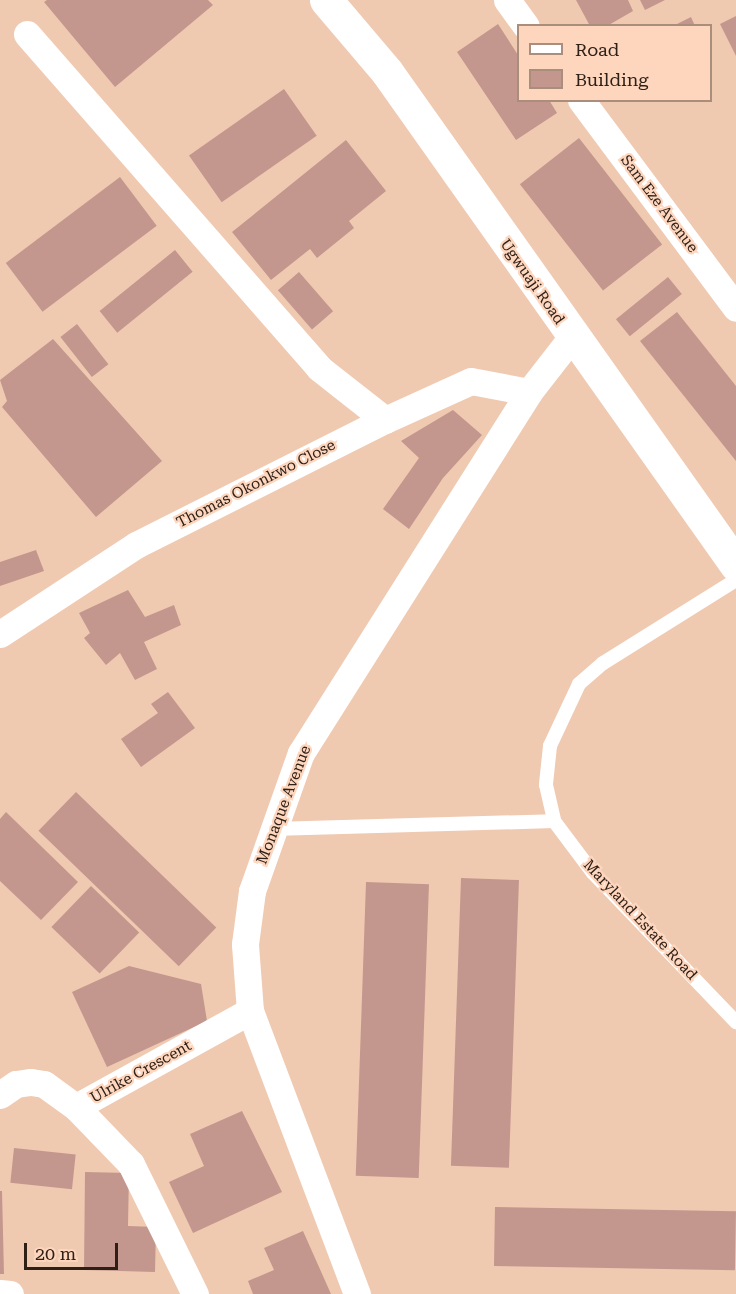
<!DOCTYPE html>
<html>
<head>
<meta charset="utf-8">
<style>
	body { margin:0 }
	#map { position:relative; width:736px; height:1294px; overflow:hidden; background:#f0c9b1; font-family:"Roboto Serif",serif }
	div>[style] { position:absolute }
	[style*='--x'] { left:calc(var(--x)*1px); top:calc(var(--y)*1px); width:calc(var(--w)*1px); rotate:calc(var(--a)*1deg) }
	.building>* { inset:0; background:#c3978d; transform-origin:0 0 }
	.lane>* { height:14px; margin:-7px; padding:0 7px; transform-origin:7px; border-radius:7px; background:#fff }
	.street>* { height:27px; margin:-13.5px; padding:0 13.5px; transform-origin:13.5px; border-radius:13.5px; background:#fff }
	.secondary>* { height:33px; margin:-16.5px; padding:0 16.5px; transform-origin:16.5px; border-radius:16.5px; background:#fff }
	span { translate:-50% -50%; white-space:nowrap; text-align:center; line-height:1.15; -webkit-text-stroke:4.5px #fed6be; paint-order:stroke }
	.street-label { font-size:15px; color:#2f2017 }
	.legend { position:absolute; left:517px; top:24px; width:195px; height:78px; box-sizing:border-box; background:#fed6be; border:2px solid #ab8d7b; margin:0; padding:8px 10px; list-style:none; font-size:18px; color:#2f2017 }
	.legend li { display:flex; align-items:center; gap:12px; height:30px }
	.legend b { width:30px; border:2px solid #ab8d7b }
	.scale { position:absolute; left:24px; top:1243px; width:94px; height:27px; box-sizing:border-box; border:3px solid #2f2017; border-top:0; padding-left:8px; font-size:18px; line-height:21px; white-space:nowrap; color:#2f2017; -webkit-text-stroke:4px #fed6be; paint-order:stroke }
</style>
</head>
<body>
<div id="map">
	<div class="building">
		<i style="clip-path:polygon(47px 0,208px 0,213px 5px,115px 87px,44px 2px)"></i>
		<i style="clip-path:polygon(576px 0,628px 0,633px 11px,607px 26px,590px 26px)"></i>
		<i style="clip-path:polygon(640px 0,665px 0,645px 10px)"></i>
		<i style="clip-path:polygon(736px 16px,736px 56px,720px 24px)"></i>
		<i style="clip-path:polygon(691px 17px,695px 26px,673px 26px)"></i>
		<i style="clip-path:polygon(498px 24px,518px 55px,518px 100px,549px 100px,557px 113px,516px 140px,457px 52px)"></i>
		<i style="left:284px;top:89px;width:57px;height:116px;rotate:55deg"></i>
		<i style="left:579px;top:138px;width:135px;height:75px;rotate:52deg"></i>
		<i style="clip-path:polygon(346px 140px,386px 191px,349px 221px,354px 228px,317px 258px,310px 249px,271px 280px,232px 232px)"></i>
		<i style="left:120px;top:177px;width:61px;height:143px;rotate:53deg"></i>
		<i style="left:175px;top:250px;width:28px;height:97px;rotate:51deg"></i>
		<i style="left:299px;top:272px;width:52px;height:28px;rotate:49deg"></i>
		<i style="left:668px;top:277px;width:22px;height:67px;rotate:51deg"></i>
		<i style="clip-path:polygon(677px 312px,736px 386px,736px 461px,640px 341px)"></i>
		<i style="left:77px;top:324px;width:51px;height:21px;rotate:52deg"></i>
		<i style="clip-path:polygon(53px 339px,162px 461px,96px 517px,2px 407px,7px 401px,0 380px)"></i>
		<i style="clip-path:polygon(453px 410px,482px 435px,443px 478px,409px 529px,383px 509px,419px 458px,401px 441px)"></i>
		<i style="clip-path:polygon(36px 550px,44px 571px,0 586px,0 562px)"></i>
		<i style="clip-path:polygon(128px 590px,145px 617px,174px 605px,181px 625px,144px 642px,157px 669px,135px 680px,120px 653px,106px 665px,84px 638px,90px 633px,79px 613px)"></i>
		<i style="clip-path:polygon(168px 692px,195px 728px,141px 767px,121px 739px,158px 713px,151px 704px)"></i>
		<i style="left:76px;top:792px;width:195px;height:54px;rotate:44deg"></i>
		<i style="clip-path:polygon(6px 812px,78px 882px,41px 920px,0 881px,0 819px)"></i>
		<i style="left:461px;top:878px;width:58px;height:288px;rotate:2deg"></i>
		<i style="left:366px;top:882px;width:63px;height:294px;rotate:2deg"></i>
		<i style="left:91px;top:886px;width:67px;height:57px;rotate:44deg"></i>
		<i style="clip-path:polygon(129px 966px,201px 984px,207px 1021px,107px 1067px,72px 992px)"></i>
		<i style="clip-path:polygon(242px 1111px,282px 1192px,193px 1233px,169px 1182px,204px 1166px,190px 1134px)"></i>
		<i style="left:14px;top:1148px;width:62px;height:35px;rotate:6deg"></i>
		<i style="clip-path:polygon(85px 1172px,129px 1173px,128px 1226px,156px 1227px,155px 1272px,84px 1270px)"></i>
		<i style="clip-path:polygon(0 1191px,2px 1191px,4px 1274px,0 1274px)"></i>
		<i style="left:495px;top:1207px;width:241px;height:59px;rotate:1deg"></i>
		<i style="clip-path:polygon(303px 1231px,331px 1294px,253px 1294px,248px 1281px,274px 1270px,264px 1248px)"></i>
	</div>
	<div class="lane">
		<i style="--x:736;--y:580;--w:157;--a:148"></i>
		<i style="--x:603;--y:663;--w:32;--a:139"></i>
		<i style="--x:579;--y:684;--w:68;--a:115.1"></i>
		<i style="--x:550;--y:746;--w:39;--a:96"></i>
		<i style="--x:546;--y:785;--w:37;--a:77"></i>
		<i style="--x:554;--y:821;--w:65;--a:53.1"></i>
		<i style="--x:593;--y:873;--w:207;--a:46.2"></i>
		<i style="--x:272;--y:829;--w:282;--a:-1.6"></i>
	</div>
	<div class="street">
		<i style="--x:507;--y:0;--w:32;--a:54"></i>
		<i style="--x:27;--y:34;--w:444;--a:48.8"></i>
		<i style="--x:319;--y:368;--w:84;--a:38.2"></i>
		<i style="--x:581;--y:100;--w:259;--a:53.3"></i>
		<i style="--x:0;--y:634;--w:163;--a:-33.2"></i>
		<i style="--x:136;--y:545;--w:279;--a:-26.7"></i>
		<i style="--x:385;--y:420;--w:94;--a:-24.4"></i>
		<i style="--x:471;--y:381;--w:59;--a:10.7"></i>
		<i style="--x:0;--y:1095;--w:19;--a:-35"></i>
		<i style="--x:16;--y:1084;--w:15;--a:-8"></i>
		<i style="--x:31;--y:1082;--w:13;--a:9"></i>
		<i style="--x:44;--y:1084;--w:39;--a:36"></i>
		<i style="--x:76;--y:1107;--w:199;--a:-28.9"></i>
		<i style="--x:76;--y:1107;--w:79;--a:46"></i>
		<i style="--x:131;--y:1164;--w:145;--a:63.8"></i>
		<i style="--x:0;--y:1293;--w:10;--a:6"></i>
		<i style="--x:357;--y:1294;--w:303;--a:-110.7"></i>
		<i style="--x:250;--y:1011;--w:67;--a:-94.3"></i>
		<i style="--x:245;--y:944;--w:53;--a:-82.5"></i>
		<i style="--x:252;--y:891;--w:146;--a:-70.5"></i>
		<i style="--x:301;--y:753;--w:427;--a:-57.7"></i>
		<i style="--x:529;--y:392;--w:68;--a:-52.1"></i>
	</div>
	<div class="secondary">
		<i style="--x:326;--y:0;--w:94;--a:49.7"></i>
		<i style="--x:387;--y:72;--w:604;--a:54.7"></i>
	</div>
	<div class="street-label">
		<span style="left:659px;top:204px;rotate:53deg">Sam Eze Avenue</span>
		<span style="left:532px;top:282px;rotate:55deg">Ugwuaji Road</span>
		<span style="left:256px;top:484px;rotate:-27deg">Thomas Okonkwo Close</span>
		<span style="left:284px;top:805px;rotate:-69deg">Monaque Avenue</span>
		<span style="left:640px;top:920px;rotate:47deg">Maryland Estate Road</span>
		<span style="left:141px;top:1072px;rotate:-29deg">Ulrike Crescent</span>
	</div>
	<ul class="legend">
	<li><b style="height:8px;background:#fff"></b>Road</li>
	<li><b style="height:16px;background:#c3978d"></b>Building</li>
	</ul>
	<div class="scale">20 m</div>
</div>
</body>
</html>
